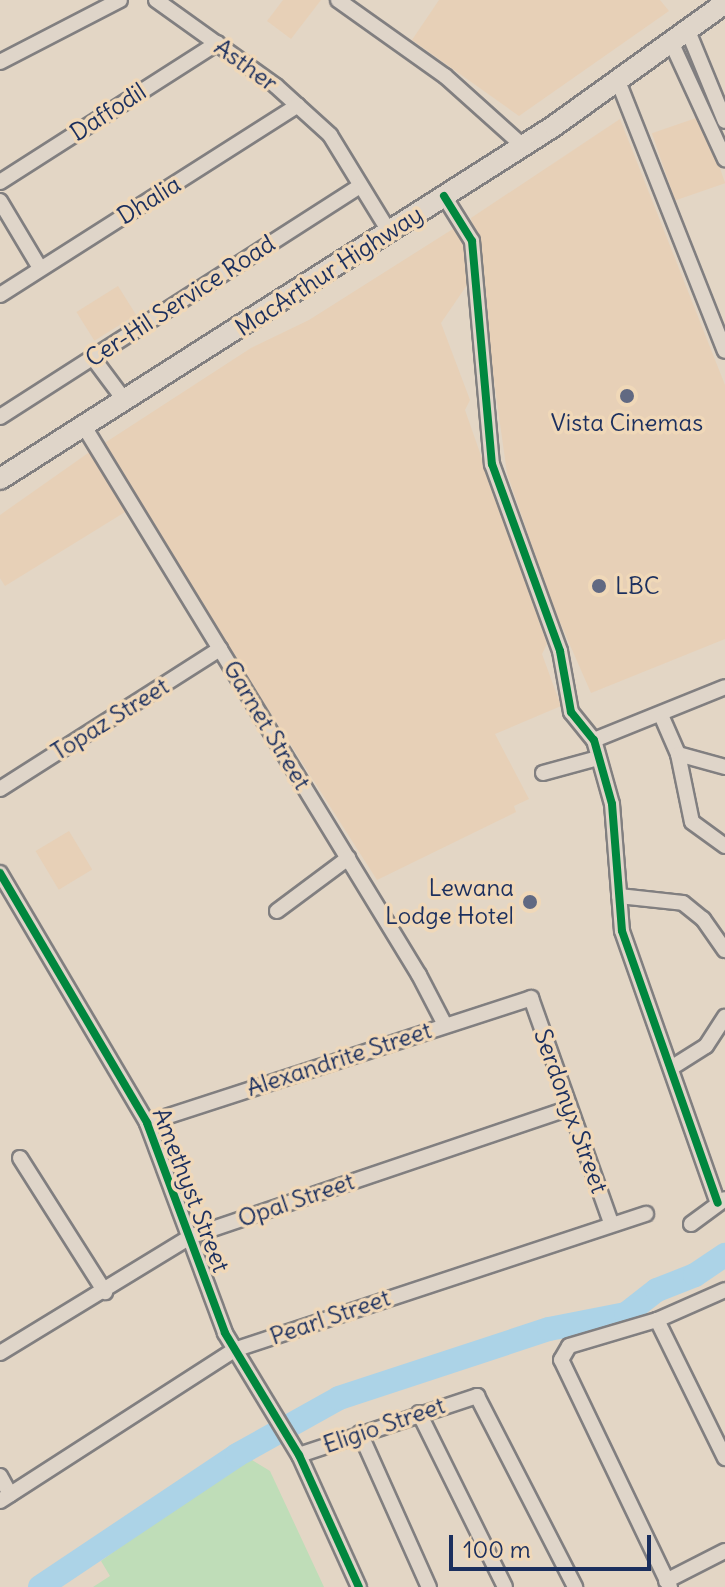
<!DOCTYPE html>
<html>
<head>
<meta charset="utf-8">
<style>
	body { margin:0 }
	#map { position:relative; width:725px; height:1587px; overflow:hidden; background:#e3d6c5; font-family:Delius,sans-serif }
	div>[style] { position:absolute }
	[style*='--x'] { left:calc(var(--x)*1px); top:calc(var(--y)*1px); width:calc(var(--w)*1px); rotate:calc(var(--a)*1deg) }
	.built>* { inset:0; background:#e7d0b7; transform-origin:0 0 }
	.green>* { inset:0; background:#bfddb8 }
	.river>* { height:24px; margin:-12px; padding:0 12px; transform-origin:12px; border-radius:12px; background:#acd3e7 }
	.roads { filter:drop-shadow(2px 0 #817f80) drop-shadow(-2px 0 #817f80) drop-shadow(0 2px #817f80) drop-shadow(0 -2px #817f80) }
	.minor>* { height:14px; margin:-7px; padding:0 7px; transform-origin:7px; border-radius:7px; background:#dfd5c9 }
	.highway>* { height:20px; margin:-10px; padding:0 10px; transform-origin:10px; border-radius:10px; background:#dfd5c9 }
	.cycleway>* { height:8px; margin:-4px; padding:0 4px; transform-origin:4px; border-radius:4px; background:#00873e }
	.dots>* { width:22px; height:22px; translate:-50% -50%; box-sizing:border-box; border:4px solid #f0d8b8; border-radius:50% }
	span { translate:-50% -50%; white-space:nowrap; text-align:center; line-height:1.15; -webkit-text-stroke:7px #f0d8b8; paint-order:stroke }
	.street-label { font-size:24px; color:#1b2f5e }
	.poi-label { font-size:24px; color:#1b2f5e }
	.left { translate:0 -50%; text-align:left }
	.right { translate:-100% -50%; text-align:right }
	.scale { position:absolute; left:449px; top:1535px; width:202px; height:36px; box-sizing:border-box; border:4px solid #1b2f5e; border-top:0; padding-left:10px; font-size:24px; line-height:28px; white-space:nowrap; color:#1b2f5e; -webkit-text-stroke:6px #f0d8b8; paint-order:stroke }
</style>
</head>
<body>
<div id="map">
	<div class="built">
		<i style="clip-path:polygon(283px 0,321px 0,291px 39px,267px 21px)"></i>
		<i style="clip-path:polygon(439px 0,660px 0,669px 11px,519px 116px,412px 40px)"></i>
		<i style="left:702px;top:116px;width:71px;height:53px;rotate:71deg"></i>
		<i style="clip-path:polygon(620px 119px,725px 385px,725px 639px,591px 693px,552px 604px,507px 473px,471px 218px)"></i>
		<i style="clip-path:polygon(456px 227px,469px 246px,472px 265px,467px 285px,441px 323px,470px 400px,465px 410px,547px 644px,542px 654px,561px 706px,495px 734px,529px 799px,514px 806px,516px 812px,377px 880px,100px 446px,251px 348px,309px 320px)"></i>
		<i style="left:118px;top:286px;width:34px;height:49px;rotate:58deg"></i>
		<i style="clip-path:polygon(91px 451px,130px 509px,5px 586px,0 578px,0 515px)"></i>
		<i style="left:69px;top:831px;width:45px;height:39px;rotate:59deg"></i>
	</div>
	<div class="green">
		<i style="clip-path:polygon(244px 1455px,270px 1471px,324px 1587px,93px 1587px,110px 1576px,101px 1561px)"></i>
	</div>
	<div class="river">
		<i style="--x:40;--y:1587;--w:237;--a:-33.8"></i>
		<i style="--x:237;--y:1455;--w:117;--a:-29.2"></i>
		<i style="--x:339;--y:1398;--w:221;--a:-18.2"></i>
		<i style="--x:549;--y:1329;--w:78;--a:-11"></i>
		<i style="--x:626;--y:1314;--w:39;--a:-38"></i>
		<i style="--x:657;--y:1290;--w:41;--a:-21.5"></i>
		<i style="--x:695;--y:1275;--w:36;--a:-34"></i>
	</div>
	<div class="roads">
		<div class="minor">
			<i style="--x:156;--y:0;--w:148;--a:35.6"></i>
			<i style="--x:276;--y:86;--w:73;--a:42.2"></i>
			<i style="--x:330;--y:135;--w:115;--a:58.5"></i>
			<i style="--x:338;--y:0;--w:131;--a:35.4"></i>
			<i style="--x:445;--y:76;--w:105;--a:41.9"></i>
			<i style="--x:688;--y:31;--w:97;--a:67.7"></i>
			<i style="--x:672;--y:44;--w:127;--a:65.3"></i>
			<i style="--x:0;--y:62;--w:135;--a:-27.3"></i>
			<i style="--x:618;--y:81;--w:290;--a:68.4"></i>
			<i style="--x:0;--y:182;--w:258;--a:-32.6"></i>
			<i style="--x:444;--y:196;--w:53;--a:58.1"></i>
			<i style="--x:472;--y:241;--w:224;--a:84.9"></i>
			<i style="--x:492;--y:464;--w:199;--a:70"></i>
			<i style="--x:560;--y:651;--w:62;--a:79.8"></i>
			<i style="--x:571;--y:712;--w:36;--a:51"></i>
			<i style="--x:594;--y:740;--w:66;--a:74.3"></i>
			<i style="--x:612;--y:804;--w:127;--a:85.5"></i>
			<i style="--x:622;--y:931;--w:288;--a:70.6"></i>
			<i style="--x:0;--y:201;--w:78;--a:59.2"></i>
			<i style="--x:0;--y:295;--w:353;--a:-32.5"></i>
			<i style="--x:93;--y:358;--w:54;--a:53.3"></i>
			<i style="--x:0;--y:417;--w:428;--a:-32.7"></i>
			<i style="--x:85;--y:428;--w:641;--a:58.59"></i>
			<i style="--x:419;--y:975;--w:56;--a:62.5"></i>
			<i style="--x:661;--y:715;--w:43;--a:66.4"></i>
			<i style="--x:678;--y:754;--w:69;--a:78.4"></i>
			<i style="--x:692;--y:822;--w:41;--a:36"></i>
			<i style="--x:594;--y:740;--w:141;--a:-22"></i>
			<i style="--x:678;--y:754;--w:49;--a:15.5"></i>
			<i style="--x:543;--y:773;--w:57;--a:-15.3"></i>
			<i style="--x:0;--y:789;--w:261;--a:-32.5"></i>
			<i style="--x:0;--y:873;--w:290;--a:59.5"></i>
			<i style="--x:147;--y:1123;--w:224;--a:69.6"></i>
			<i style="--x:225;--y:1333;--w:143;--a:58.8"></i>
			<i style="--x:299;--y:1455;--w:145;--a:65.6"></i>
			<i style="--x:619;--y:896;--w:64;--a:6.2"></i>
			<i style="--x:683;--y:903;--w:26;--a:39"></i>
			<i style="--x:703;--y:919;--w:38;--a:55"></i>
			<i style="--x:277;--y:911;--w:89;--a:-36.7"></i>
			<i style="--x:671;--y:1068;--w:41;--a:-32.2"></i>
			<i style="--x:706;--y:1046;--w:35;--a:-57"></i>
			<i style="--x:147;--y:1123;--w:404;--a:-18"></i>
			<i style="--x:531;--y:998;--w:239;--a:70.4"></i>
			<i style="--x:20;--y:1158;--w:159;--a:57.6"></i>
			<i style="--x:691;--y:1224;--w:42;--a:-36.3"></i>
			<i style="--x:657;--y:1320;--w:154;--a:63.8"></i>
			<i style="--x:0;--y:1353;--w:225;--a:-31.4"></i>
			<i style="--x:192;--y:1236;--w:397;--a:-18.7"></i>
			<i style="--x:419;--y:1413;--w:194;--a:63.7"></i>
			<i style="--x:360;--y:1433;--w:169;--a:65.9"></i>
			<i style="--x:299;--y:1455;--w:188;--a:-18.3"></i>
			<i style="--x:477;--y:1396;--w:215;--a:62.8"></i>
			<i style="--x:0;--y:1476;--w:21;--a:61"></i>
			<i style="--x:0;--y:1501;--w:278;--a:-32.8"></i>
			<i style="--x:234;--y:1350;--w:434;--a:-18.3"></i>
			<i style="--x:666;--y:1581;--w:66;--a:-27"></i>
			<i style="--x:670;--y:1587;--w:252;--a:-115.6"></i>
			<i style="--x:561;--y:1360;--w:16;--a:-60"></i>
			<i style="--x:569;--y:1346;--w:92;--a:-16.5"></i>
			<i style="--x:657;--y:1320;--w:74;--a:-23.8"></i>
		</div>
		<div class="highway">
			<i style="--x:0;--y:479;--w:657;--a:-32.5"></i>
			<i style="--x:554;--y:126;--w:211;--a:-35.7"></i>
		</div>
	</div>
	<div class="cycleway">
		<i style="--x:444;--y:196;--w:53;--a:58.1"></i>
		<i style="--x:472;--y:241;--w:224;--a:84.9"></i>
		<i style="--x:492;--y:464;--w:199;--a:70"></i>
		<i style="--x:560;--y:651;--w:62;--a:79.8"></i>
		<i style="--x:571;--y:712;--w:36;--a:51"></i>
		<i style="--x:594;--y:740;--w:66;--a:74.3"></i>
		<i style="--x:612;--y:804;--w:127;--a:85.5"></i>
		<i style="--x:622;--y:931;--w:288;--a:70.6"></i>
		<i style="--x:0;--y:873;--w:290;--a:59.5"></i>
		<i style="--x:147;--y:1123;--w:224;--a:69.6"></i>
		<i style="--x:225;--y:1333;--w:143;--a:58.8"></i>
		<i style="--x:299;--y:1455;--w:145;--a:65.6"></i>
	</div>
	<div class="dots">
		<i style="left:627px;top:396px;background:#616982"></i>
		<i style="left:599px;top:586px;background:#616982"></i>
		<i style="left:530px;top:902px;background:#616982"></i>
	</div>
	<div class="street-label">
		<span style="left:246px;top:65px;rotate:36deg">Asther</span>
		<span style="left:108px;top:112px;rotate:-33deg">Daffodil</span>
		<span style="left:149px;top:200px;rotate:-32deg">Dhalia</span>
		<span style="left:329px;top:271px;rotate:-33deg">MacArthur Highway</span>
		<span style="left:180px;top:301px;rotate:-33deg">Cer-Hil Service Road</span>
		<span style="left:110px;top:719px;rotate:-32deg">Topaz Street</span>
		<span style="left:267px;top:725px;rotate:59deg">Garnet Street</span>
		<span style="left:339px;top:1059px;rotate:-18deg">Alexandrite Street</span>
		<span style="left:571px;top:1111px;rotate:70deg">Serdonyx Street</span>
		<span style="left:191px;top:1190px;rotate:69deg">Amethyst Street</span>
		<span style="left:296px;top:1200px;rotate:-19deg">Opal Street</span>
		<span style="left:330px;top:1317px;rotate:-19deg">Pearl Street</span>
		<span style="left:384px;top:1425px;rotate:-19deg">Eligio Street</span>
	</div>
	<div class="poi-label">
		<span style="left:627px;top:423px">Vista Cinemas</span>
		<span class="left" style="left:615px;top:586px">LBC</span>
		<span class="right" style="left:514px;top:902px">Lewana<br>Lodge Hotel</span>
	</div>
	<div class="scale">100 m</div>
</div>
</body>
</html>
